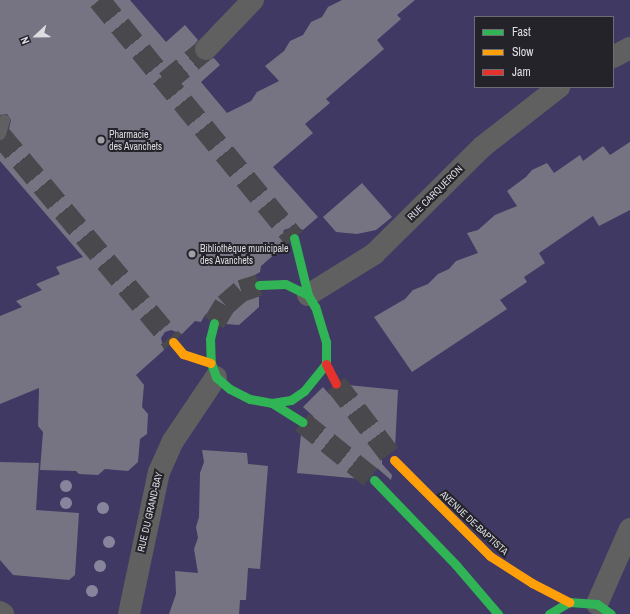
<!DOCTYPE html>
<html>
<head>
<meta charset="utf-8">
<style>
	body { margin:0 }
	#map { position:relative; width:630px; height:614px; overflow:hidden; background:#2e2e33; font-family:"Archivo Narrow",sans-serif }
	div>[style] { position:absolute }
	[style*='--x'] { left:calc(var(--x)*1px); top:calc(var(--y)*1px); width:calc(var(--w)*1px); rotate:calc(var(--a)*1deg) }
	.green>* { inset:0; background:#403963 }
	.building>* { inset:0; background:#767483 }
	.street-tunnel>* { height:22px; margin-top:-11px; transform-origin:0; background:repeating-linear-gradient(90deg,#48484d 0 22px,transparent 0 33px) }
	.secondary-tunnel>* { height:22px; margin-top:-11px; transform-origin:0; background:repeating-linear-gradient(90deg,#48484d 0 22px,transparent 0 33px) }
	.lane>* { height:12px; margin:-6px; padding:0 6px; transform-origin:6px; border-radius:6px; background:#606061 }
	.street>* { height:22px; margin:-11px; padding:0 11px; transform-origin:11px; border-radius:11px; background:#606061 }
	.fast>* { height:9px; margin:-4.5px; padding:0 4.5px; transform-origin:4.5px; border-radius:4.5px; background:#30b455 }
	.slow>* { height:9px; margin:-4.5px; padding:0 4.5px; transform-origin:4.5px; border-radius:4.5px; background:#ff9f0a }
	.jam>* { height:9px; margin:-4.5px; padding:0 4.5px; transform-origin:4.5px; border-radius:4.5px; background:#e5322d }
	.trees>* { width:12px; height:12px; margin:-6px; border-radius:50%; background:#87859c }
	.dots>* { width:11px; height:11px; translate:-50% -50%; box-sizing:border-box; border:2px solid #24232a; border-radius:50% }
	span { translate:-50% -50%; white-space:nowrap; text-align:center; line-height:1.15; -webkit-text-stroke:4px #24232a; paint-order:stroke }
	.poi-label { font-size:10px; color:#dcdce1 }
	.left { translate:0 -50%; text-align:left }
	.street-label { font-size:10px; color:#dcdce1 }
	.legend { position:absolute; left:474px; top:16px; width:140px; height:72px; box-sizing:border-box; background:#24232a; border:1px solid #6e6d73; margin:0; padding:5px 7px; list-style:none; font-size:12px; color:#dcdce1 }
	.legend li { display:flex; align-items:center; gap:8px; height:20px }
	.legend b { width:20px; border:1px solid #6e6d73 }
	.north { position:absolute; left:16px; top:16px; width:40px; height:40px; -webkit-text-stroke:3px #24232a; paint-order:stroke; rotate:248deg; font-size:11px; font-weight:700; line-height:16px; text-align:center; color:#dcdce1 }
	.north::after { content:''; display:block; margin:auto; width:14px; height:18px; background:#dcdce1; clip-path:polygon(50% 0,100% 100%,50% 72%,0 100%) }
</style>
</head>
<body>
<div id="map">
	<div class="green">
		<i style="clip-path:polygon(evenodd,0 0,630px 0,630px 614px,0 614px,0 0,475px 17px,613px 17px,613px 87px,475px 87px,475px 17px)"></i>
	</div>
	<div class="building">
		<i style="clip-path:polygon(0 0,130px 0,166px 42px,185px 25px,198px 40px,194px 46px,197px 58px,203px 61px,214px 58px,220px 65px,201px 82px,227px 113px,251px 101px,257px 92px,279px 81px,265px 66px,284px 51px,290px 41px,303px 35px,311px 22px,322px 17px,328px 7px,342px 0,415px 0,397px 15px,401px 19px,377px 40px,384px 49px,326px 99px,330px 103px,305px 124px,313px 133px,273px 167px,318px 217px,303px 230px,295px 226px,284px 230px,282px 237px,284px 246px,261px 266px,260px 272px,248px 279px,248px 291px,259px 297px,259px 307px,239px 325px,226px 324px,222px 314px,211px 311px,205px 315px,201px 322px,195px 321px,182px 334px,171px 330px,165px 332px,161px 338px,164px 350px,136px 375px,144px 385px,142px 407px,148px 414px,147px 434px,140px 439px,138px 462px,128px 471px,105px 469px,98px 475px,79px 474px,76px 471px,40px 470px,43px 432px,38px 426px,39px 388px,0 404px,0 316px,22px 307px,16px 301px,42px 290px,36px 284px,60px 274px,56px 267px,83px 257px,0 161px,0 141px,7px 137px,11px 120px,7px 114px,0 115px)"></i>
		<i style="clip-path:polygon(630px 142px,630px 210px,599px 226px,593px 216px,539px 253px,545px 263px,524px 277px,527px 282px,500px 300px,507px 309px,412px 372px,374px 317px,405px 299px,413px 290px,428px 284px,438px 274px,449px 269px,456px 261px,478px 253px,467px 233px,478px 230px,495px 215px,517px 206px,507px 191px,526px 177px,532px 170px,547px 163px,554px 173px,580px 155px,583px 161px,603px 146px,610px 155px)"></i>
		<i style="clip-path:polygon(362px 183px,392px 217px,376px 230px,357px 234px,336px 232px,323px 217px)"></i>
		<i style="clip-path:polygon(348px 385px,398px 390px,395px 448px,385px 451px,382px 457px,382px 464px,392px 475px,391px 480px,377px 468px,366px 471px,362px 479px,297px 473px,301px 434px,308px 433px,314px 423px,313px 416px,303px 407px,323px 387px,329px 394px,336px 396px,342px 395px)"></i>
		<i style="clip-path:polygon(202px 450px,247px 453px,248px 464px,268px 466px,260px 569px,248px 568px,246px 600px,240px 600px,239px 614px,169px 614px,176px 594px,175px 571px,198px 573px,194px 549px,198px 538px,196px 527px,199px 517px,200px 473px,204px 462px)"></i>
		<i style="clip-path:polygon(0 462px,39px 463px,36px 510px,79px 513px,75px 575px,69px 580px,13px 575px,0 560px)"></i>
	</div>
	<div class="street-tunnel">
		<i style="--x:166;--y:82;--w:52;--a:-39.5"></i>
	</div>
	<div class="secondary-tunnel">
		<i style="--x:99;--y:0;--w:308;--a:50.7"></i>
		<i style="--x:0;--y:135;--w:270;--a:50.1"></i>
		<i style="--x:214;--y:323;--w:21;--a:-59"></i>
		<i style="--x:225;--y:305;--w:21;--a:-41"></i>
		<i style="--x:241;--y:291;--w:19;--a:-18"></i>
		<i style="--x:336;--y:384;--w:96;--a:52.7"></i>
		<i style="--x:302;--y:422;--w:92;--a:38.9"></i>
	</div>
	<div class="lane">
		<i style="--x:0;--y:134;--w:14;--a:-73"></i>
	</div>
	<div class="street">
		<i style="--x:206;--y:49;--w:68;--a:-46.2"></i>
		<i style="--x:613;--y:57;--w:19;--a:-28"></i>
		<i style="--x:308;--y:295;--w:78;--a:-31.8"></i>
		<i style="--x:374;--y:254;--w:152;--a:-44.7"></i>
		<i style="--x:482;--y:147;--w:98;--a:-37.9"></i>
		<i style="--x:597;--y:604;--w:82;--a:-66.3"></i>
		<i style="--x:0;--y:612;--w:4;--a:34"></i>
		<i style="--x:129;--y:614;--w:145;--a:-78.1"></i>
		<i style="--x:159;--y:472;--w:34;--a:-66"></i>
		<i style="--x:173;--y:441;--w:77;--a:-56.1"></i>
	</div>
	<div class="fast">
		<i style="--x:294;--y:238;--w:59;--a:76.2"></i>
		<i style="--x:214;--y:323;--w:16;--a:104"></i>
		<i style="--x:210;--y:339;--w:24;--a:88"></i>
		<i style="--x:211;--y:363;--w:15;--a:70"></i>
		<i style="--x:216;--y:377;--w:18;--a:41"></i>
		<i style="--x:230;--y:389;--w:22;--a:27"></i>
		<i style="--x:250;--y:399;--w:22;--a:10"></i>
		<i style="--x:272;--y:403;--w:19;--a:-9"></i>
		<i style="--x:291;--y:400;--w:16;--a:-35"></i>
		<i style="--x:304;--y:391;--w:35;--a:-51"></i>
		<i style="--x:326;--y:364;--w:22;--a:-90"></i>
		<i style="--x:326;--y:342;--w:37;--a:-107"></i>
		<i style="--x:315;--y:307;--w:14;--a:-120"></i>
		<i style="--x:308;--y:295;--w:25;--a:-154"></i>
		<i style="--x:285;--y:284;--w:26;--a:178"></i>
		<i style="--x:272;--y:403;--w:36;--a:32"></i>
		<i style="--x:374;--y:480;--w:118;--a:46"></i>
		<i style="--x:456;--y:565;--w:65;--a:49.4"></i>
		<i style="--x:549;--y:614;--w:23;--a:-31"></i>
		<i style="--x:569;--y:602;--w:28;--a:4"></i>
		<i style="--x:597;--y:604;--w:17;--a:36"></i>
	</div>
	<div class="slow">
		<i style="--x:173;--y:342;--w:16;--a:50"></i>
		<i style="--x:183;--y:354;--w:29;--a:18"></i>
		<i style="--x:394;--y:460;--w:136;--a:45"></i>
		<i style="--x:490;--y:556;--w:50;--a:32.7"></i>
		<i style="--x:532;--y:583;--w:42;--a:27.2"></i>
	</div>
	<div class="jam">
		<i style="--x:326;--y:364;--w:22;--a:63"></i>
	</div>
	<div class="trees">
		<i style="left:66px;top:486px"></i>
		<i style="left:66px;top:503px"></i>
		<i style="left:103px;top:508px"></i>
		<i style="left:109px;top:542px"></i>
		<i style="left:100px;top:566px"></i>
		<i style="left:92px;top:591px"></i>
	</div>
	<div class="dots">
		<i style="left:101px;top:140px;background:#9f9fa4"></i>
		<i style="left:192px;top:254px;background:#9f9fa4"></i>
	</div>
	<div class="poi-label">
		<span class="left" style="left:109px;top:140px">Pharmacie<br>des Avanchets</span>
		<span class="left" style="left:200px;top:254px">Bibliothèque municipale<br>des Avanchets</span>
	</div>
	<div class="street-label">
		<span style="left:435px;top:193px;rotate:-45deg">RUE CARQUERON</span>
		<span style="left:150px;top:512px;rotate:-77deg">RUE DU GRAND-BAY</span>
		<span style="left:474px;top:523px;rotate:43deg">AVENUE DE-BAPTISTA</span>
	</div>
	<ul class="legend">
	<li><b style="height:5px;background:#30b455"></b>Fast</li>
	<li><b style="height:5px;background:#ff9f0a"></b>Slow</li>
	<li><b style="height:5px;background:#e5322d"></b>Jam</li>
	</ul>
	<div class="north">N</div>
</div>
</body>
</html>
